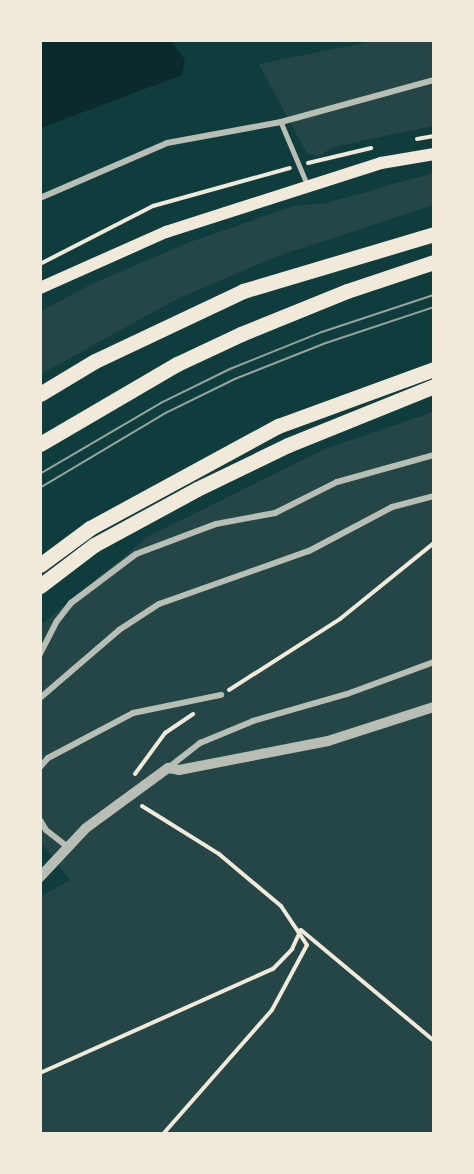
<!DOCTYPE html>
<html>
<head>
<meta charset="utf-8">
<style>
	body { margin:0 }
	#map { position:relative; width:474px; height:1174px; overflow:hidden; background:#0f3d3e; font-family:Figtree,sans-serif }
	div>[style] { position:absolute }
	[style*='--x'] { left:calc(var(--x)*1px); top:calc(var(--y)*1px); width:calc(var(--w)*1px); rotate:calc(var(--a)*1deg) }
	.green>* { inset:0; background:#244646 }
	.water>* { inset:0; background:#0a2a2b }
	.path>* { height:4px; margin:-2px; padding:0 2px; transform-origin:2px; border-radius:2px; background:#f1e9da }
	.service>* { height:4.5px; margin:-2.25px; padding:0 2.25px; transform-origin:2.25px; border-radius:2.25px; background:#b8beb3 }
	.minor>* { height:6px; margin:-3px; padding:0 3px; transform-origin:3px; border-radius:3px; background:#b8beb3 }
	.tertiary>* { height:10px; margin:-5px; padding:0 5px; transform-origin:5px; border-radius:5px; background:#b8beb3 }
	.secondary>* { height:12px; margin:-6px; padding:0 6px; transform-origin:6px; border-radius:6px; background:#f1e9da }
	.primary>* { height:15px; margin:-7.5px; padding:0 7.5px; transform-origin:7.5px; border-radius:7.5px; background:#f1e9da }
	.tram>* { height:1.5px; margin:-0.75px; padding:0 0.75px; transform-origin:0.75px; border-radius:0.75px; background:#97a49c }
	span { translate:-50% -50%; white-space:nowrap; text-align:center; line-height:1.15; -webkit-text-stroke:4.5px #f1e9da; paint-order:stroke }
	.frame { position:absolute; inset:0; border:42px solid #f1e9da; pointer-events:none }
</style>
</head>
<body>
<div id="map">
	<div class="green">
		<i style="clip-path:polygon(374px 41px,433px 41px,433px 126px,333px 147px,319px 156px,307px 154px,259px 64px)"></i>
		<i style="clip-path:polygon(433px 173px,433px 205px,278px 256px,177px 299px,41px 374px,41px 311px,96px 282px,190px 242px,294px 206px,327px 203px)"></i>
		<i style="clip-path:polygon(433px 412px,433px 1133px,41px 1133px,40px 897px,70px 880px,41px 842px,41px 625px,149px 536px,327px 448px)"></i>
	</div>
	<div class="water">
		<i style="clip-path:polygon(41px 40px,171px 41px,185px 60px,182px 75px,41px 128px)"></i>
	</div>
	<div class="path">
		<i style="--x:417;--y:139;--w:17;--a:-10"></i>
		<i style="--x:308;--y:163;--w:65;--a:-13.4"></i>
		<i style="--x:40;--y:264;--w:127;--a:-27.2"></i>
		<i style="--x:153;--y:206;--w:142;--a:-15.5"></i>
		<i style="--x:229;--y:690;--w:132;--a:-32.6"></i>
		<i style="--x:340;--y:619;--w:121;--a:-39"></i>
		<i style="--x:135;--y:774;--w:51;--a:-53.8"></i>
		<i style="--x:165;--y:733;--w:34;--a:-34"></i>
		<i style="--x:142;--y:806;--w:91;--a:31.9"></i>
		<i style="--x:219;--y:854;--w:81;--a:40"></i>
		<i style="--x:281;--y:906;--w:47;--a:56.3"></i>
		<i style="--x:307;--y:945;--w:74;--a:118.3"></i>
		<i style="--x:272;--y:1010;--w:165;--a:131.3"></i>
		<i style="--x:40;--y:1073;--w:255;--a:-24.1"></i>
		<i style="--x:273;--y:969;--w:28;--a:-46"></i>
		<i style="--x:292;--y:949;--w:21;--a:-65"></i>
		<i style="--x:301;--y:930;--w:173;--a:39.8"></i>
	</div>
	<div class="service">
		<i style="--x:281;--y:122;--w:69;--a:67.1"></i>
	</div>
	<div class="minor">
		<i style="--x:40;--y:198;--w:138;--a:-23.4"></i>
		<i style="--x:167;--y:143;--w:116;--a:-10.4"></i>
		<i style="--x:281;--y:122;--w:159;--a:-15.4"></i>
		<i style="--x:40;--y:654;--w:37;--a:-63"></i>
		<i style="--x:57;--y:621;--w:23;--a:-52"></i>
		<i style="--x:71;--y:603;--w:81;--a:-37"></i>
		<i style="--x:136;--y:554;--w:85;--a:-20.6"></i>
		<i style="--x:216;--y:524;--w:60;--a:-10.6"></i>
		<i style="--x:275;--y:513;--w:69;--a:-26.6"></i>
		<i style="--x:337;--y:482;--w:101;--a:-15.6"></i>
		<i style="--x:40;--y:698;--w:104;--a:-40.7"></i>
		<i style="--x:119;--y:630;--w:48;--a:-33"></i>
		<i style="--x:159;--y:604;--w:159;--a:-19.5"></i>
		<i style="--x:309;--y:551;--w:94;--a:-27.9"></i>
		<i style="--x:392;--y:507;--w:43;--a:-14.7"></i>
		<i style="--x:40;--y:767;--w:12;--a:-48"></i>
		<i style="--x:48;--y:758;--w:96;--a:-27.9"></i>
		<i style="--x:133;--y:713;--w:90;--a:-11.6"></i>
		<i style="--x:168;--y:768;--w:41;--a:-38"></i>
		<i style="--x:200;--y:743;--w:57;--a:-22.5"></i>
		<i style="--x:253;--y:721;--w:98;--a:-16"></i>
		<i style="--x:347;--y:694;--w:93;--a:-20.2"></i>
		<i style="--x:40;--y:820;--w:12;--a:59"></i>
		<i style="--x:46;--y:830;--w:29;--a:38"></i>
	</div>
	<div class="tertiary">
		<i style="--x:40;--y:877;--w:67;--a:-46.8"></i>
		<i style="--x:86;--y:828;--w:102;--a:-36.2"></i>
		<i style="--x:168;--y:768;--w:11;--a:10"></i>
		<i style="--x:179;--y:770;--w:152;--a:-11"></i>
		<i style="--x:328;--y:741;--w:111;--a:-17.8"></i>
	</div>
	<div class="secondary">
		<i style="--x:40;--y:288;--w:138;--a:-24"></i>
		<i style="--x:166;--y:232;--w:226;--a:-17.8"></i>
		<i style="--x:381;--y:163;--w:54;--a:-9.6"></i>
	</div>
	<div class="primary">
		<i style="--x:40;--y:394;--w:64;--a:-31"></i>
		<i style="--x:95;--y:361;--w:164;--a:-25.3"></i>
		<i style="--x:243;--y:291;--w:199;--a:-16.6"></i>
		<i style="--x:40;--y:444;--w:159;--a:-30.3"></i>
		<i style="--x:177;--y:364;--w:71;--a:-25.1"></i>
		<i style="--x:241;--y:334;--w:114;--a:-22.1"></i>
		<i style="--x:347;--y:291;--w:92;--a:-18.4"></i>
		<i style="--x:40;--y:565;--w:62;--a:-36.5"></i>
		<i style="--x:90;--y:528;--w:214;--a:-28.5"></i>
		<i style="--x:278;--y:426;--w:166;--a:-20.1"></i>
		<i style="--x:40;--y:586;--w:68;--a:-37.2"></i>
		<i style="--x:94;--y:545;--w:117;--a:-28.5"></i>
		<i style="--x:197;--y:489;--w:101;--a:-25.8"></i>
		<i style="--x:288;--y:445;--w:157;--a:-22"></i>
	</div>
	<div class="tram">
		<i style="--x:40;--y:474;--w:140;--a:-30.4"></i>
		<i style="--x:161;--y:403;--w:77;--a:-26.2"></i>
		<i style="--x:230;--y:369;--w:99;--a:-21.9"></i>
		<i style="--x:322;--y:332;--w:118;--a:-18.3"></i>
		<i style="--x:40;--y:488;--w:147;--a:-30.8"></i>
		<i style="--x:166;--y:413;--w:77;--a:-26.2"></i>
		<i style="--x:235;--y:379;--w:98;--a:-21.6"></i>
		<i style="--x:326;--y:343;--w:114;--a:-18.4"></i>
	</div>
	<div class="frame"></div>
</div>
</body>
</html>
